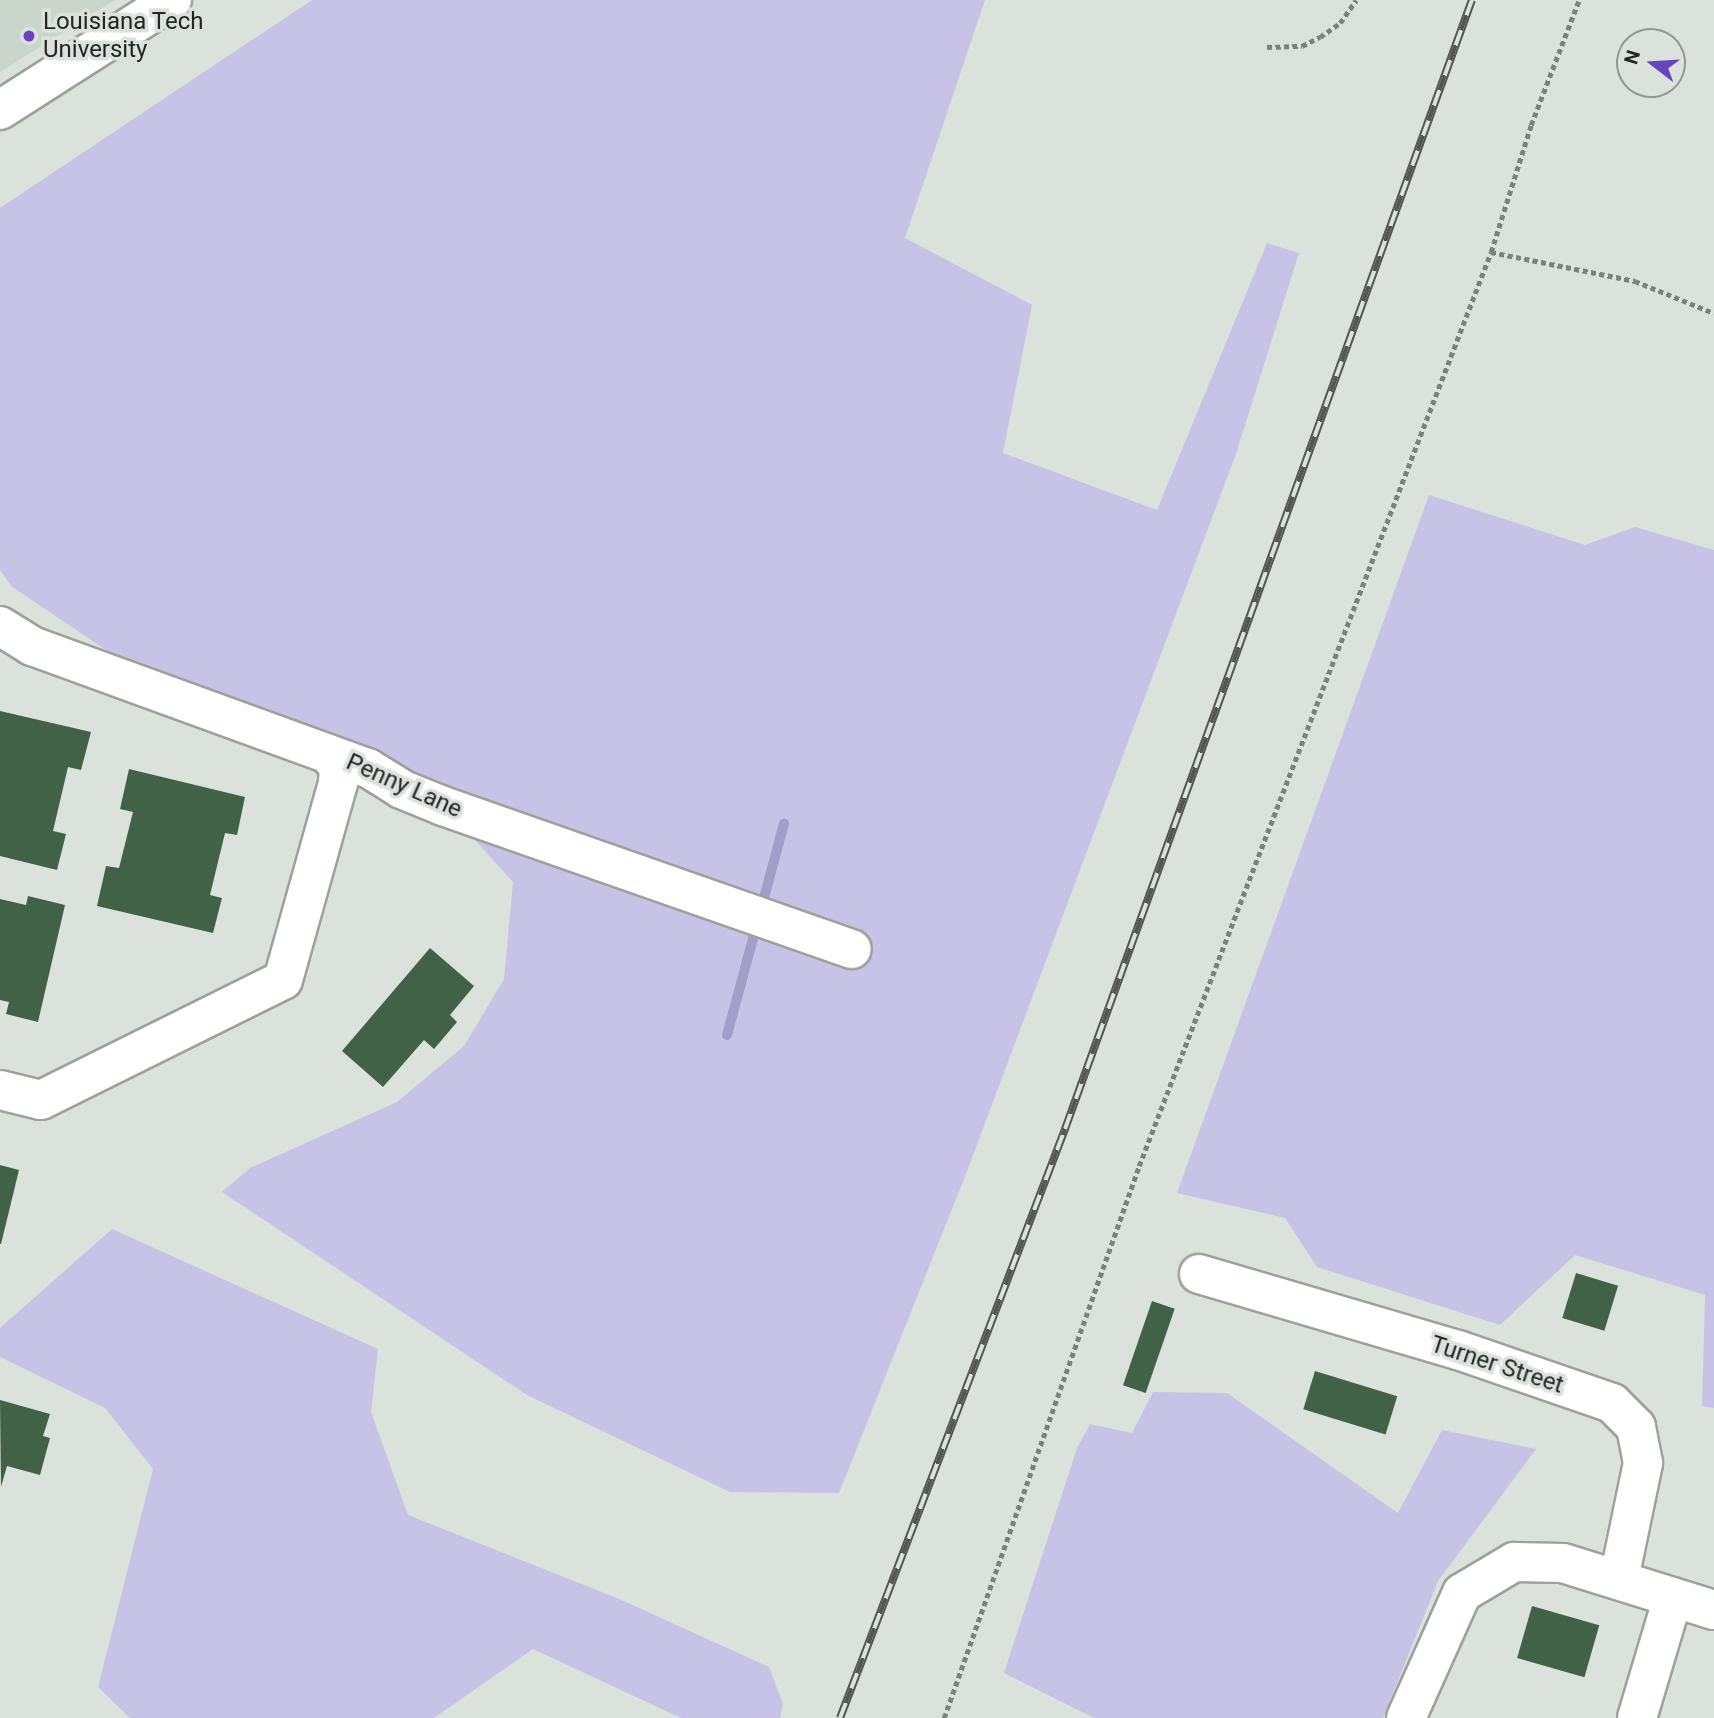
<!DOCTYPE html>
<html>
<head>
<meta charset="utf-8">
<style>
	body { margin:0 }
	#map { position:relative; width:1714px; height:1718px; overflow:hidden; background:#dbe2dc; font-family:Roboto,sans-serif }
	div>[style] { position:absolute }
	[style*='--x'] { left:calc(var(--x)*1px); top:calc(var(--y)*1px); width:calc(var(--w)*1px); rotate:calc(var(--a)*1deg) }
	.built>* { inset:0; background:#cad6cc }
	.green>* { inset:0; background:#c7c3e7 }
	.stream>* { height:10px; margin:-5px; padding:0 5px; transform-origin:5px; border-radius:5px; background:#a39ec8 }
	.building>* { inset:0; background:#416246; transform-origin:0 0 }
	.path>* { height:4.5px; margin-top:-2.25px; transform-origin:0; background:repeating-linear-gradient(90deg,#7d817d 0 5px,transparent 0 8.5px) }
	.roads { filter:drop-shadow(2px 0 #9ba29c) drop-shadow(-2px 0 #9ba29c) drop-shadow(0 2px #9ba29c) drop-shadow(0 -2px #9ba29c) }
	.minor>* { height:38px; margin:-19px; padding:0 19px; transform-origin:19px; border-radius:19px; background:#fff }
	.major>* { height:38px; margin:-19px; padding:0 19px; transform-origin:19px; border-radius:19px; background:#fff }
	.rail>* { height:8px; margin-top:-4px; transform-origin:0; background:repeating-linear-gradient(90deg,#dbe2dc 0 16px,#535653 0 32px); box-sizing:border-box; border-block:2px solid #535653 }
	.dots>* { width:19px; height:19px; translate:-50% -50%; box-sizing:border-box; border:4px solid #dbe2dc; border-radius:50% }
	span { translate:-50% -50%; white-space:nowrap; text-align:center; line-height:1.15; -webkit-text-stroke:7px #dbe2dc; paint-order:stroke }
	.poi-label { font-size:24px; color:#242624 }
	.left { translate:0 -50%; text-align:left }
	.street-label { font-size:24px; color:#242624 }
	.north { position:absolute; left:1616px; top:28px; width:70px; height:70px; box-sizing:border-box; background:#dbe2dc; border:2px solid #929792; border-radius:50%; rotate:287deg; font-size:19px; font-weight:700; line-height:28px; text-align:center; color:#242624 }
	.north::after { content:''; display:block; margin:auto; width:24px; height:32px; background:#6544bd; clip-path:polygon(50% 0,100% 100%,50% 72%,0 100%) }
</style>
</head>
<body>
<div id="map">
	<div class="built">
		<i style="clip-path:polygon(0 0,115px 0,0 72px)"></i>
	</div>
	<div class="green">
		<i style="clip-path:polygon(312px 0,985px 0,905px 238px,1032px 305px,1003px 453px,1157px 510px,1267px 243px,1299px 253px,1236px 454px,966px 1174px,839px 1493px,730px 1492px,527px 1395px,222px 1192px,250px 1168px,397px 1102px,464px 1046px,504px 979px,513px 882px,448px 810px,146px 677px,11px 586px,0 570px,0 208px)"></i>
		<i style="clip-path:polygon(1429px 495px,1585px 545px,1635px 527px,1714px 550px,1714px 1408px,1702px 1406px,1705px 1295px,1575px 1255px,1500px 1325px,1317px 1267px,1285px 1218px,1177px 1193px)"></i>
		<i style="clip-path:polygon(112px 1229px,378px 1349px,371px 1412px,408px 1515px,617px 1598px,769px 1667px,783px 1704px,780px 1718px,681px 1718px,533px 1649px,434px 1718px,130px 1718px,98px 1687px,153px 1469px,105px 1408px,0 1357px,0 1328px)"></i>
		<i style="clip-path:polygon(1153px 1392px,1227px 1393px,1398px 1513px,1442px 1430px,1536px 1449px,1438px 1581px,1383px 1718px,1094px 1718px,1004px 1673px,1077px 1448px,1090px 1424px,1132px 1433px)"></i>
	</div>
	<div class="stream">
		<i style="--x:727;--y:1035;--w:219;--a:-74.9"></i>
	</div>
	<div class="building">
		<i style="clip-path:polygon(0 711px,91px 732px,81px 770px,68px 767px,53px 831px,66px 834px,57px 870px,0 856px)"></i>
		<i style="clip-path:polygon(129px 769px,245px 797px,237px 835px,225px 833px,210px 895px,222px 898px,213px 933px,97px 906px,106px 866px,119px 868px,133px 812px,120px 809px)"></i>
		<i style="clip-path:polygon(28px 896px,65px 905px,38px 1022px,6px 1014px,9px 1002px,0 1000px,0 899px,26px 905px)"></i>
		<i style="clip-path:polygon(430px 948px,474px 986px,450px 1015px,457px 1022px,434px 1049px,424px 1040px,383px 1087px,342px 1051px)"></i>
		<i style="clip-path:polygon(0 1165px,19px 1170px,1px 1244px,0 1244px)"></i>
		<i style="left:1576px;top:1273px;width:44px;height:47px;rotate:17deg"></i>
		<i style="left:1152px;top:1301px;width:24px;height:89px;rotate:19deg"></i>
		<i style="left:1315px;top:1371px;width:86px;height:40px;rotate:17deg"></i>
		<i style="clip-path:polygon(0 1400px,50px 1414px,43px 1436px,50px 1438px,40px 1475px,7px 1466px,1px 1487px)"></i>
		<i style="left:1532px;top:1606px;width:70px;height:54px;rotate:16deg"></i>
	</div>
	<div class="path">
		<i style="--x:1267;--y:47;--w:35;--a:-2"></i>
		<i style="--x:1302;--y:46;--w:20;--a:-27"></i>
		<i style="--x:1320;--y:37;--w:24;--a:-35"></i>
		<i style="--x:1340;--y:23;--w:28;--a:-55"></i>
		<i style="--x:1491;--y:252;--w:147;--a:11.4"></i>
		<i style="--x:1635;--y:281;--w:85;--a:22.1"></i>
		<i style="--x:944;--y:1718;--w:585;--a:-70.54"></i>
		<i style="--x:1139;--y:1166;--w:979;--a:-68.94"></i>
		<i style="--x:1491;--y:252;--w:133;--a:-72.5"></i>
		<i style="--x:1531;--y:125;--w:134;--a:-69"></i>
	</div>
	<div class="roads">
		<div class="minor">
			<i style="--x:0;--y:626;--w:38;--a:32"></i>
			<i style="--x:32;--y:646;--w:357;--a:20"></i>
			<i style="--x:368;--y:768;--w:39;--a:32"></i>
			<i style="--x:401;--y:789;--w:45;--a:22"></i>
			<i style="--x:443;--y:806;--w:433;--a:19.3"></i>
			<i style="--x:0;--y:1090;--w:42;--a:13.7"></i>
			<i style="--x:41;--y:1100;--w:270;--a:-26.4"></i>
			<i style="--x:283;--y:980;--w:205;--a:-74.4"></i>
			<i style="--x:338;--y:783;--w:15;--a:-86"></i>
			<i style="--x:339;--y:768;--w:17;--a:-126"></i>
			<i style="--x:1199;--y:1274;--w:270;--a:16.4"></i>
			<i style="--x:1458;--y:1350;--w:163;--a:19"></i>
			<i style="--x:1612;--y:1403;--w:34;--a:45"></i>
			<i style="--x:1636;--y:1427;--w:37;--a:79"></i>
			<i style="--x:1643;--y:1463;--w:118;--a:101.7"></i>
			<i style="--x:1406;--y:1718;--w:137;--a:-65.9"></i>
			<i style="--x:1462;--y:1593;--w:61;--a:-30.8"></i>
			<i style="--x:1514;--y:1562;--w:49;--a:1.2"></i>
			<i style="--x:1563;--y:1563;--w:158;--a:17.3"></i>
			<i style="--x:1637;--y:1718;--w:126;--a:-73.4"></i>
		</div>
		<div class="major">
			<i style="--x:0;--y:110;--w:204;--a:-32.6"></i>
		</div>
	</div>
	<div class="rail">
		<i style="--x:840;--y:1718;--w:631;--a:-69.09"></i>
		<i style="--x:1065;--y:1129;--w:1200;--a:-70.18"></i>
	</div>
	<div class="dots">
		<i style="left:29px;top:36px;background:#6544bd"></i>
	</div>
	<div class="poi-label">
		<span class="left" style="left:43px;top:36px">Louisiana Tech<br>University</span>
	</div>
	<div class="street-label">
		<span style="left:404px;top:786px;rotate:24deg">Penny Lane</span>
		<span style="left:1497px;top:1365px;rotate:18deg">Turner Street</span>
	</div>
	<div class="north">N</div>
</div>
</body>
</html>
